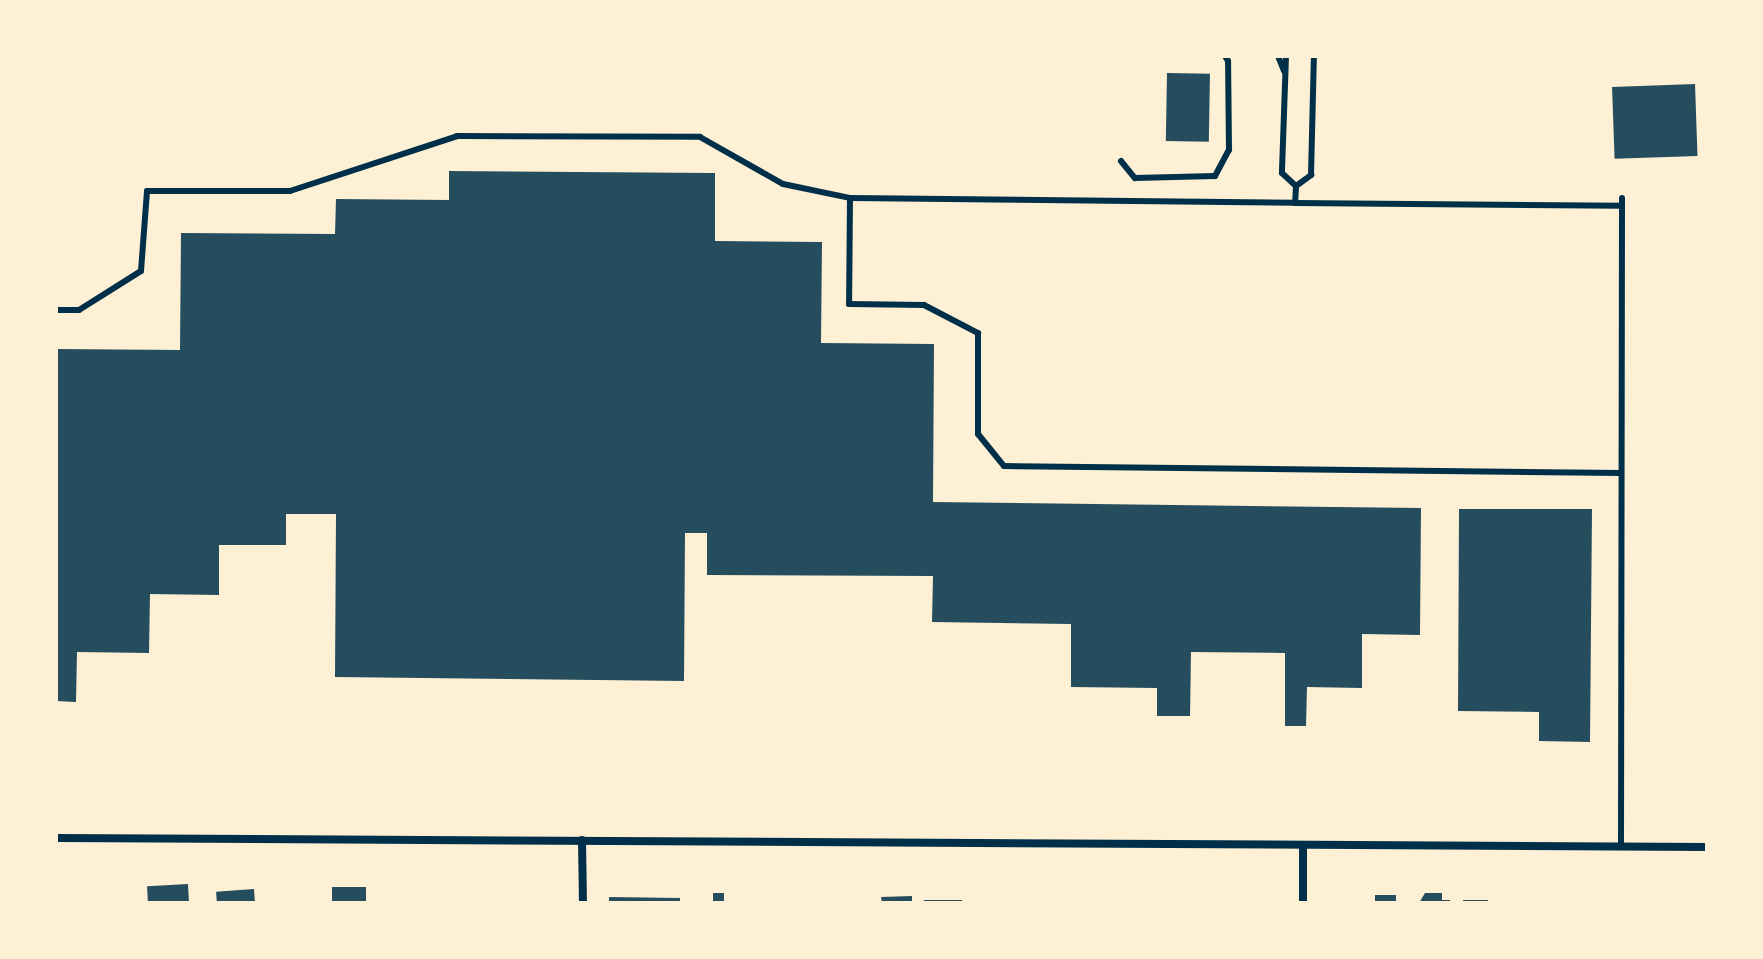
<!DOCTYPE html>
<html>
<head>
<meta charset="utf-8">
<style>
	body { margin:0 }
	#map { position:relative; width:1763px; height:959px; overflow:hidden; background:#fdf0d5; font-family:Arial,sans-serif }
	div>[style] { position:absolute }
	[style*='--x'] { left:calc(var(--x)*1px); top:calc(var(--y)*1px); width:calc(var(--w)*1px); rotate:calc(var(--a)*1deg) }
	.building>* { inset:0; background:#264d5e; transform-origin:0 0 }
	.service>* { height:6px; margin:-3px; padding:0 3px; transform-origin:3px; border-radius:3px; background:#003049 }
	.minor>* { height:8px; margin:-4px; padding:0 4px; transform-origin:4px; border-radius:4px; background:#003049 }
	span { translate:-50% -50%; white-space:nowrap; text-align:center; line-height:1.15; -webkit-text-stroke:8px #fdf0d5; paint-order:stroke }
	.frame { position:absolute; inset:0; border:58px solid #fdf0d5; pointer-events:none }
</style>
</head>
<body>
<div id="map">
	<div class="building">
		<i style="left:1167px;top:73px;width:43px;height:68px;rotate:1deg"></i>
		<i style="left:1695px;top:84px;width:72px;height:83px;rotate:88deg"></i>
		<i style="clip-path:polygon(449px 171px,715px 173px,715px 241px,822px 242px,821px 343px,934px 344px,933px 502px,1421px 508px,1420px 635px,1362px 634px,1362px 688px,1307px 687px,1306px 726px,1285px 726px,1285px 653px,1191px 652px,1190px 716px,1157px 716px,1157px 688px,1071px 687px,1071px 624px,932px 622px,933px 576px,707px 575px,707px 533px,685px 533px,684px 681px,335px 677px,336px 514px,286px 514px,286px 545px,219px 545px,219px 595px,150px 594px,149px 653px,77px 652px,76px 702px,56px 701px,56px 349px,180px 350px,181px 233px,335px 234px,336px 199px,449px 200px)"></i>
		<i style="clip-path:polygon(1459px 509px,1592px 509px,1590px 742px,1539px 741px,1539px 712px,1458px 711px)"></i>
		<i style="left:188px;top:884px;width:19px;height:41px;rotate:87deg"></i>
		<i style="left:332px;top:887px;width:34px;height:16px"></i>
		<i style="left:254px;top:889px;width:14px;height:38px;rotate:86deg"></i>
		<i style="left:713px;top:893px;width:11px;height:10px"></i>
		<i style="clip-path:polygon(1425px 893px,1442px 893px,1442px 900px,1450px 900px,1450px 903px,1419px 903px)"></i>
		<i style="left:1375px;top:895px;width:21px;height:8px"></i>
		<i style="clip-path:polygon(912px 896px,912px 903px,882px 903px,881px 897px)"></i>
		<i style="clip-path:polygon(609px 897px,680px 898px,680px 903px,609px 903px)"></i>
		<i style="left:924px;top:900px;width:38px;height:3px"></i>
		<i style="left:1463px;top:900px;width:25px;height:3px"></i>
	</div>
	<div class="service">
		<i style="--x:1278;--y:56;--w:16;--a:68"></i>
		<i style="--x:1286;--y:56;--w:117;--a:92"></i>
		<i style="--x:1282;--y:173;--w:19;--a:43"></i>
		<i style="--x:1121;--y:161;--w:22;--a:51"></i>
		<i style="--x:1135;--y:178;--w:80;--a:-1.4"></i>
		<i style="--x:1215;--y:176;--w:30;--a:-62"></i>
		<i style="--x:1229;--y:150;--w:89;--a:-90.6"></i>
		<i style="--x:1228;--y:61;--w:6;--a:-121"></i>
		<i style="--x:1296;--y:186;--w:17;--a:93"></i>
		<i style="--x:1295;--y:203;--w:327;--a:0.5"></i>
		<i style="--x:1296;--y:186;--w:19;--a:-36"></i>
		<i style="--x:1311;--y:175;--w:119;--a:-88.6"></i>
		<i style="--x:850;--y:198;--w:445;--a:0.6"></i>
		<i style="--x:56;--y:310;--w:23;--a:0"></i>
		<i style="--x:79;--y:310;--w:73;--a:-32.2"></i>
		<i style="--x:141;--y:271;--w:80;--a:-85.7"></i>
		<i style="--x:147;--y:191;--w:143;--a:0"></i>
		<i style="--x:290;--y:191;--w:176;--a:-18.2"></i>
		<i style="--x:457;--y:136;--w:243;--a:0.2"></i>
		<i style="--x:700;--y:137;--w:95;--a:29.5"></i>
		<i style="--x:783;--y:184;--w:68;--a:11.8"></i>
		<i style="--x:850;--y:198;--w:106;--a:90.5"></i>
		<i style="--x:849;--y:304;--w:75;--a:0.8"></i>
		<i style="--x:924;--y:305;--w:61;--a:27.4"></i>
		<i style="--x:978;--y:333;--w:101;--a:90"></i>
		<i style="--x:978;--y:434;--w:41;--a:50.9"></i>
		<i style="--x:1004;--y:466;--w:617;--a:0.65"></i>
		<i style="--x:1621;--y:846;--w:648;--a:-89.91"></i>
	</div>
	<div class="minor">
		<i style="--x:56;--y:838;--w:1651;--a:0.31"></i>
		<i style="--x:582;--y:840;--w:63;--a:89.1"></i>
		<i style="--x:1303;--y:903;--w:58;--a:-90"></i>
	</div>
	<div class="frame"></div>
</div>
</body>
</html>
